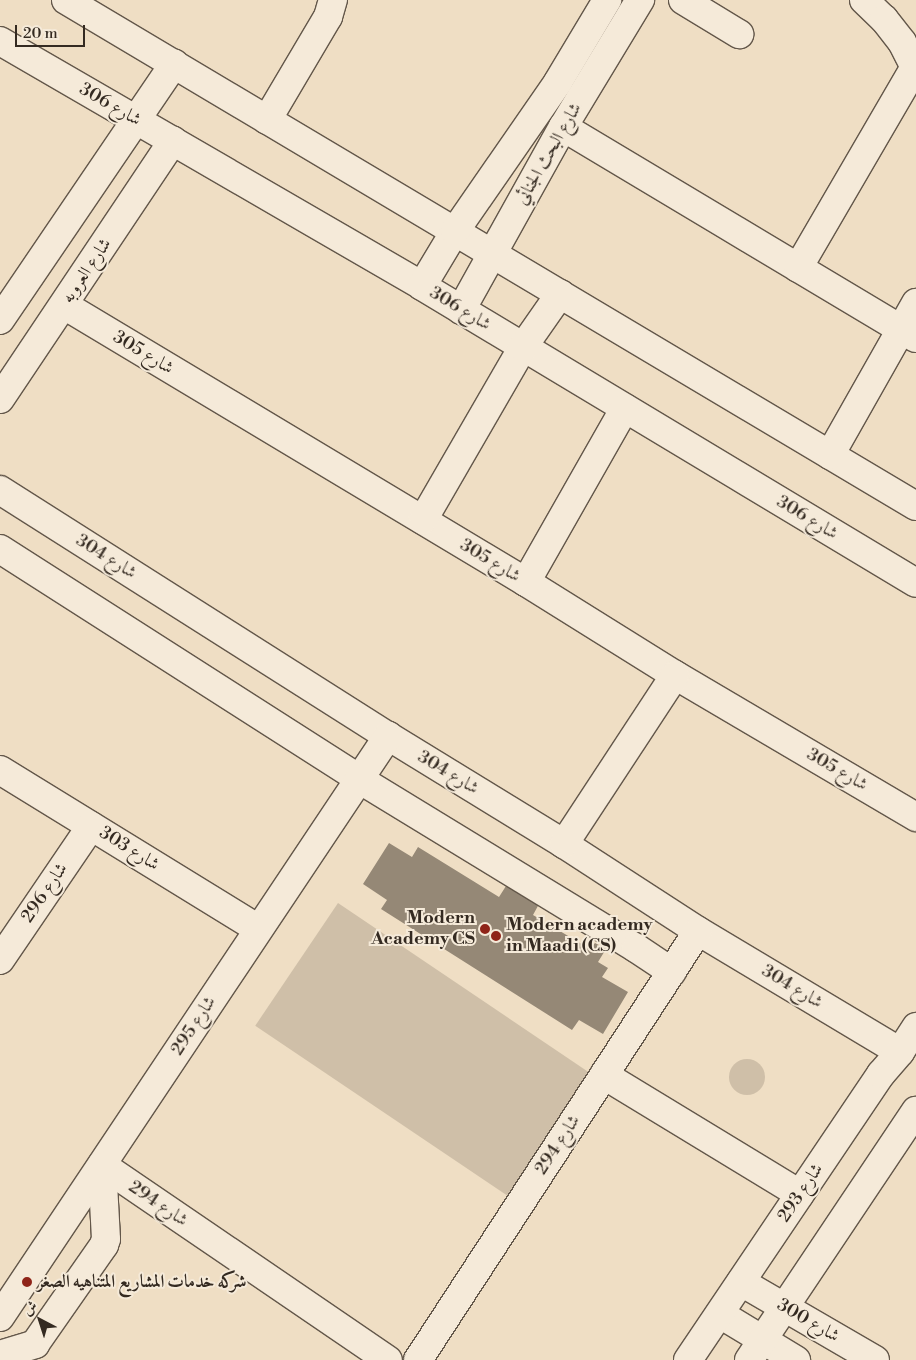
<!DOCTYPE html>
<html>
<head>
<meta charset="utf-8">
<style>
	body { margin:0 }
	#map { position:relative; width:916px; height:1360px; overflow:hidden; background:#efdec4; font-family:"Libre Bodoni",Amiri,serif }
	div>[style] { position:absolute }
	[style*='--x'] { left:calc(var(--x)*1px); top:calc(var(--y)*1px); width:calc(var(--w)*1px); rotate:calc(var(--a)*1deg) }
	.green>* { inset:0; background:#cfbfa8; transform-origin:0 0 }
	.round { border-radius:50% }
	.building>* { inset:0; background:#958876 }
	.roads { filter:drop-shadow(1px 0 #63574a) drop-shadow(-1px 0 #63574a) drop-shadow(0 1px #63574a) drop-shadow(0 -1px #63574a) }
	.minor>* { height:28px; margin:-14px; padding:0 14px; transform-origin:14px; border-radius:14px; background:#f5ead9 }
	.dots>* { width:14px; height:14px; translate:-50% -50%; box-sizing:border-box; border:2px solid #f5ead9; border-radius:50% }
	span { translate:-50% -50%; white-space:nowrap; text-align:center; line-height:1.15; -webkit-text-stroke:4px #f5ead9; paint-order:stroke }
	.street-label { font-size:18px; color:#342a21 }
	.poi-label { font-size:18px; color:#342a21; font-weight:700 }
	.right { translate:-100% -50%; text-align:right }
	.left { translate:0 -50%; text-align:left }
	.north { position:absolute; left:15px; top:1295px; width:50px; height:50px; -webkit-text-stroke:4px #f5ead9; paint-order:stroke; rotate:320deg; font-size:14px; font-weight:700; line-height:20px; text-align:center; color:#342a21 }
	.north::after { content:''; display:block; margin:auto; width:18px; height:22px; background:#342a21; clip-path:polygon(50% 0,100% 100%,50% 72%,0 100%) }
	.scale { position:absolute; left:15px; top:25px; width:70px; height:22px; box-sizing:border-box; border:2px solid #342a21; border-top:0; padding-left:6px; font-size:15px; line-height:18px; white-space:nowrap; color:#342a21; -webkit-text-stroke:4px #f5ead9; paint-order:stroke }
</style>
</head>
<body>
<div id="map">
	<div class="green">
		<i style="left:338px;top:903px;width:307px;height:148px;rotate:34deg"></i>
		<i class="round" style="left:729px;top:1059px;width:36px;height:36px"></i>
	</div>
	<div class="building">
		<i style="clip-path:polygon(389px 843px,412px 857px,418px 847px,499px 897px,506px 886px,525px 890px,539px 904px,533px 915px,590px 949px,595px 943px,606px 949px,598px 962px,608px 968px,602px 977px,628px 992px,603px 1034px,579px 1020px,572px 1030px,381px 909px,387px 900px,363px 884px)"></i>
	</div>
	<div class="roads">
		<div class="minor">
			<i style="--x:66;--y:0;--w:989;--a:30.77"></i>
			<i style="--x:683;--y:0;--w:66;--a:31.3"></i>
			<i style="--x:864;--y:0;--w:28;--a:44"></i>
			<i style="--x:884;--y:19;--w:29;--a:52"></i>
			<i style="--x:902;--y:42;--w:31;--a:63"></i>
			<i style="--x:0;--y:41;--w:488;--a:30.1"></i>
			<i style="--x:422;--y:286;--w:576;--a:31.01"></i>
			<i style="--x:267;--y:120;--w:120;--a:-59.4"></i>
			<i style="--x:328;--y:17;--w:18;--a:-74"></i>
			<i style="--x:563;--y:127;--w:411;--a:30.9"></i>
			<i style="--x:798;--y:268;--w:235;--a:-59.8"></i>
			<i style="--x:422;--y:286;--w:64;--a:-59"></i>
			<i style="--x:455;--y:231;--w:181;--a:-55.3"></i>
			<i style="--x:558;--y:82;--w:96;--a:-59.1"></i>
			<i style="--x:64;--y:305;--w:539;--a:30.95"></i>
			<i style="--x:526;--y:582;--w:176;--a:32"></i>
			<i style="--x:675;--y:675;--w:280;--a:30.5"></i>
			<i style="--x:461;--y:310;--w:210;--a:-60.9"></i>
			<i style="--x:563;--y:127;--w:149;--a:-58.8"></i>
			<i style="--x:0;--y:320;--w:310;--a:-55.8"></i>
			<i style="--x:0;--y:399;--w:311;--a:-56.2"></i>
			<i style="--x:830;--y:455;--w:175;--a:-60.5"></i>
			<i style="--x:0;--y:490;--w:459;--a:32.4"></i>
			<i style="--x:388;--y:736;--w:206;--a:31.5"></i>
			<i style="--x:564;--y:844;--w:160;--a:33"></i>
			<i style="--x:698;--y:931;--w:235;--a:30.9"></i>
			<i style="--x:423;--y:520;--w:200;--a:-60"></i>
			<i style="--x:523;--y:347;--w:65;--a:-55.1"></i>
			<i style="--x:0;--y:549;--w:426;--a:32.6"></i>
			<i style="--x:359;--y:779;--w:324;--a:31.4"></i>
			<i style="--x:636;--y:948;--w:43;--a:33.7"></i>
			<i style="--x:526;--y:582;--w:200;--a:-60.4"></i>
			<i style="--x:0;--y:770;--w:303;--a:31.6"></i>
			<i style="--x:564;--y:844;--w:202;--a:-56.7"></i>
			<i style="--x:0;--y:960;--w:162;--a:-55.8"></i>
			<i style="--x:604;--y:1075;--w:229;--a:31.3"></i>
			<i style="--x:102;--y:1165;--w:346;--a:34.3"></i>
			<i style="--x:741;--y:1282;--w:155;--a:30.2"></i>
			<i style="--x:720;--y:1314;--w:89;--a:31.2"></i>
			<i style="--x:0;--y:1317;--w:699;--a:-56.26"></i>
			<i style="--x:0;--y:1355;--w:37;--a:-17"></i>
			<i style="--x:35;--y:1344;--w:121;--a:-55.1"></i>
			<i style="--x:104;--y:1245;--w:6;--a:-72"></i>
			<i style="--x:106;--y:1239;--w:74;--a:-93.1"></i>
			<i style="--x:418;--y:1360;--w:512;--a:-56.87"></i>
			<i style="--x:688;--y:1360;--w:345;--a:-56"></i>
			<i style="--x:881;--y:1074;--w:29;--a:-49"></i>
			<i style="--x:900;--y:1052;--w:30;--a:-57"></i>
			<i style="--x:749;--y:1360;--w:300;--a:-56.2"></i>
		</div>
	</div>
	<div class="dots">
		<i style="left:485px;top:929px;background:#8f2418"></i>
		<i style="left:496px;top:936px;background:#8f2418"></i>
		<i style="left:27px;top:1282px;background:#8f2418"></i>
	</div>
	<div class="street-label">
		<span style="left:110px;top:105px;rotate:30deg">شارع 306</span>
		<span style="left:549px;top:154px;rotate:-60deg">شارع البحث الجنائي</span>
		<span style="left:87px;top:271px;rotate:-56deg">شارع العروبه</span>
		<span style="left:460px;top:309px;rotate:31deg">شارع 306</span>
		<span style="left:143px;top:353px;rotate:31deg">شارع 305</span>
		<span style="left:807px;top:518px;rotate:31deg">شارع 306</span>
		<span style="left:106px;top:557px;rotate:32deg">شارع 304</span>
		<span style="left:490px;top:561px;rotate:31deg">شارع 305</span>
		<span style="left:837px;top:770px;rotate:30deg">شارع 305</span>
		<span style="left:448px;top:773px;rotate:31deg">شارع 304</span>
		<span style="left:129px;top:849px;rotate:32deg">شارع 303</span>
		<span style="left:45px;top:893px;rotate:-56deg">شارع 296</span>
		<span style="left:792px;top:987px;rotate:31deg">شارع 304</span>
		<span style="left:194px;top:1026px;rotate:-57deg">شارع 295</span>
		<span style="left:558px;top:1145px;rotate:-57deg">شارع 294</span>
		<span style="left:801px;top:1193px;rotate:-56deg">شارع 293</span>
		<span style="left:158px;top:1204px;rotate:34deg">شارع 294</span>
		<span style="left:808px;top:1321px;rotate:30deg">شارع 300</span>
	</div>
	<div class="poi-label">
		<span class="right" style="left:475px;top:929px">Modern<br>Academy CS</span>
		<span class="left" style="left:506px;top:936px">Modern academy<br>in Maadi (CS)</span>
		<span class="left" style="left:37px;top:1282px">شركه خدمات المشاريع المتناهيه الصغر</span>
	</div>
	<div class="north">ش</div>
	<div class="scale">20 m</div>
</div>
</body>
</html>
